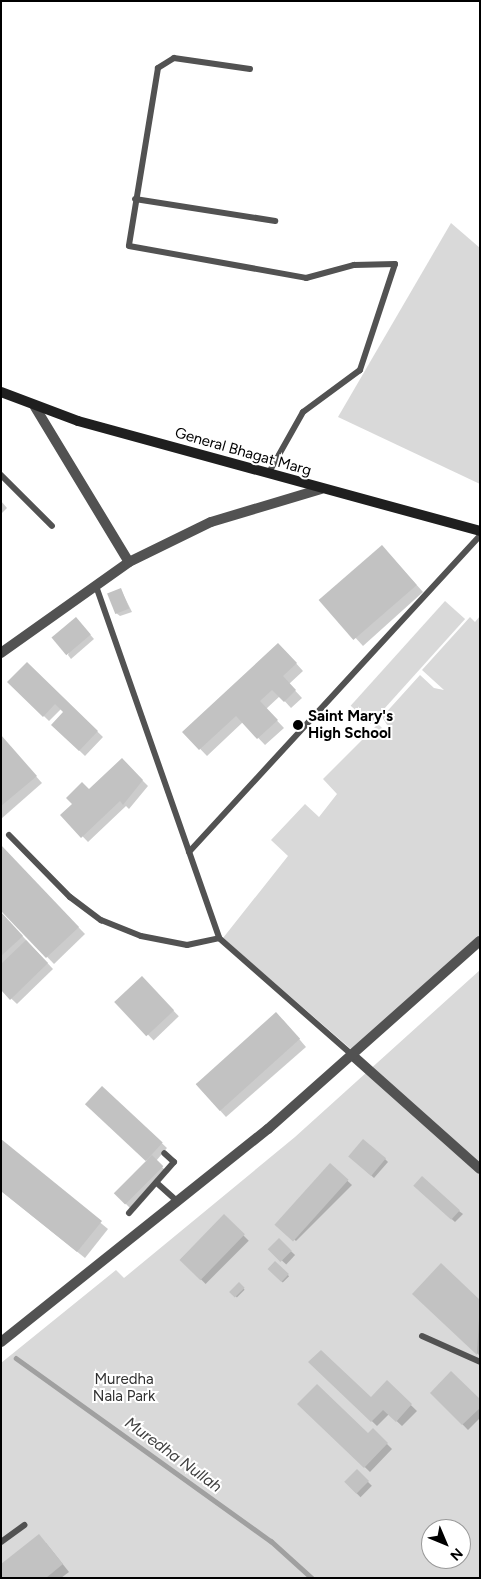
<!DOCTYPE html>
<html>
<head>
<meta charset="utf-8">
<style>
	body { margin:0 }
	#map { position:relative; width:481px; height:1579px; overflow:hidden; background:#fff; font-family:Figtree,sans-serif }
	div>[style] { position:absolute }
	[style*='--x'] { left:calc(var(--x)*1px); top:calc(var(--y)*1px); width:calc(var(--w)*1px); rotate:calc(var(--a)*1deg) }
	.green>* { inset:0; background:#d9d9d9; transform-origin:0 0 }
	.shadow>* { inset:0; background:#0003; transform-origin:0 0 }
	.stream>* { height:4.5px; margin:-2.25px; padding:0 2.25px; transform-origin:2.25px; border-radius:2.25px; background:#a0a0a0 }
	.building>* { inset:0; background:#c2c2c2; transform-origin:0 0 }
	.lane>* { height:6px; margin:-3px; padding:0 3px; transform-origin:3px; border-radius:3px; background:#525252 }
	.street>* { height:10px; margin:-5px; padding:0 5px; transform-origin:5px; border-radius:5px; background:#525252 }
	.secondary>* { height:10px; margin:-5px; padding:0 5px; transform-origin:5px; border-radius:5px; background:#1f1f1f }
	.dots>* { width:14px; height:14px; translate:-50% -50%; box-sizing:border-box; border:2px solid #fff; border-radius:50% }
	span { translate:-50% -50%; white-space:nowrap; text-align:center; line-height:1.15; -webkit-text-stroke:4px #fff; paint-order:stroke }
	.street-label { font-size:15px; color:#000 }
	.poi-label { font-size:15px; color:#000; font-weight:700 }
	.left { translate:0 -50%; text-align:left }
	.park-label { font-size:15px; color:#303030 }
	.water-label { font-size:16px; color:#414141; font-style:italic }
	.frame { position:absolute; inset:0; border:2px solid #000; pointer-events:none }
	.north { position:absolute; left:421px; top:1519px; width:50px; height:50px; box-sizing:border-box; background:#fff; border:1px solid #999; border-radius:50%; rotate:135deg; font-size:14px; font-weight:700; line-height:20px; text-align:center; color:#000 }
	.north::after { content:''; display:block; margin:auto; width:18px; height:22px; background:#000; clip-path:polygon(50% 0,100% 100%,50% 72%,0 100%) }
</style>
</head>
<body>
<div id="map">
	<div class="green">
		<i style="clip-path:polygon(451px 223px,480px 248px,480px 484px,338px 417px)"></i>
		<i style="left:445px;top:601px;width:27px;height:141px;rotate:42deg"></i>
		<i style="clip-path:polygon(480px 616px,480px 935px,352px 1050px,223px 938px,288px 856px,271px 840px,305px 804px,319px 817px,337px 794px,323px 779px,378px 724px,386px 732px,389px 728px,382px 717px,420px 675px,434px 688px,444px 690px,422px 670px,470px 617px,475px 622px)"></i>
		<i style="clip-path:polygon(evenodd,480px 970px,480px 1578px,1px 1578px,1px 1363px,116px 1270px,124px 1278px,295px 1137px,480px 970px,431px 1529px,461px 1529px,461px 1559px,431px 1559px,431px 1529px)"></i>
	</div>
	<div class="shadow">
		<i style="clip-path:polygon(1px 501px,7px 508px,1px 514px)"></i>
		<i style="clip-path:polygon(388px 553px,423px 592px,363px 646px,321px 600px)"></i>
		<i style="clip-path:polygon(121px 590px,132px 612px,120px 616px,116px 613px)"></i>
		<i style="clip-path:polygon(80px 623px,94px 639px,71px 659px,68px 655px)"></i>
		<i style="clip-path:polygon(285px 651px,303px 671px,289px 684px,302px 698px,291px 708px,280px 696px,266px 709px,284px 728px,265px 745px,243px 722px,207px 756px,184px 732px)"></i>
		<i style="clip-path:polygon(27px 664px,103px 737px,85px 756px,53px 725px,65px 712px,61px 709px,49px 721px,9px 682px)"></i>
		<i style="clip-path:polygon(1px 737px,42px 783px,1px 819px)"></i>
		<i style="clip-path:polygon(122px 760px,148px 786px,129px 809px,126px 806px,88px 842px,62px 815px)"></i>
		<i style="clip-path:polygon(1px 847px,85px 934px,54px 964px,1px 909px)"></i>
		<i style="clip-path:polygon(1px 913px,53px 969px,17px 1004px,1px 989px)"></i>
		<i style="left:142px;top:978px;width:53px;height:35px;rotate:46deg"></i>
		<i style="clip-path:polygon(283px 1020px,306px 1047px,226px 1117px,196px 1084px)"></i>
		<i style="clip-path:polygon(102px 1087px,167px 1148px,156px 1161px,165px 1170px,130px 1208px,117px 1195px,148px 1162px,92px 1109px)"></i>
		<i style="clip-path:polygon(1px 1141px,108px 1229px,85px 1258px,1px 1191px)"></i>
		<i style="clip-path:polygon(353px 1159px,385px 1159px,388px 1162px,374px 1178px)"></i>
		<i style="clip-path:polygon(330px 1165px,352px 1185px,296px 1241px,277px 1225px)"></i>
		<i style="clip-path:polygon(418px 1189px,459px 1211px,463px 1214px,455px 1222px)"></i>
		<i style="left:224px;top:1216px;width:35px;height:61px;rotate:45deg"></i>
		<i style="left:279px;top:1240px;width:22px;height:13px;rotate:43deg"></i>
		<i style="left:275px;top:1262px;width:20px;height:9px;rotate:45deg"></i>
		<i style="left:239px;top:1284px;width:8px;height:11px;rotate:45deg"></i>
		<i style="clip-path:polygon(421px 1301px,480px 1301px,480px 1356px)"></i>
		<i style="clip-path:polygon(310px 1362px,371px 1399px,387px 1382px,417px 1411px,402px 1426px,389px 1414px,377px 1426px)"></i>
		<i style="clip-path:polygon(432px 1393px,480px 1401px,480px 1418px,468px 1430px)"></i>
		<i style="clip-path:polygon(299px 1404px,368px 1435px,373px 1430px,392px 1449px,370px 1472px)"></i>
		<i style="left:357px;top:1471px;width:21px;height:16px;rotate:45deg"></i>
		<i style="clip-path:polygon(46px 1543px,69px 1572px,61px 1578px,1px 1578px)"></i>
	</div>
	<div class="stream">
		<i style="--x:16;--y:1358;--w:314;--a:35.7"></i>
		<i style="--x:271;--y:1541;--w:55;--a:42.1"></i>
	</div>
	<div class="building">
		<i style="left:382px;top:545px;width:53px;height:84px;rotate:49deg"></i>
		<i style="left:121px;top:588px;width:22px;height:15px;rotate:68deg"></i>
		<i style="left:76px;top:617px;width:23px;height:32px;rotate:50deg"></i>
		<i style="clip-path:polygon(278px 643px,297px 663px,283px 676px,296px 690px,284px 702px,272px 690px,260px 701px,278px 720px,257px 739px,236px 716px,199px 750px,182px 732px)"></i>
		<i style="clip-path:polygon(27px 662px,98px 731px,79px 751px,51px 725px,63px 712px,55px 704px,43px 717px,7px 682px)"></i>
		<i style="clip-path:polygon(1px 735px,37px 776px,1px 806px)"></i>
		<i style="clip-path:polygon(122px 758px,143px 780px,123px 805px,120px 801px,81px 838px,60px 815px,72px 804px,66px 798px,82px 782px,89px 789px)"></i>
		<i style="clip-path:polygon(1px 845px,79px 927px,46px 958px,1px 911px)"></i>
		<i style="clip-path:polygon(1px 912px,23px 936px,1px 956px)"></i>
		<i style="clip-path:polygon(26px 940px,48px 963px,10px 1000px,1px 990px,1px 964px)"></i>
		<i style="left:142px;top:976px;width:47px;height:38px;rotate:47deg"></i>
		<i style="left:276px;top:1012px;width:36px;height:108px;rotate:48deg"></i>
		<i style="left:102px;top:1086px;width:83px;height:25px;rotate:43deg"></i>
		<i style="clip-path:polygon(1px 1139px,102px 1221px,77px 1252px,1px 1191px)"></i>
		<i style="left:363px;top:1139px;width:30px;height:23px;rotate:40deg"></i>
		<i style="left:152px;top:1155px;width:16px;height:54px;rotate:45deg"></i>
		<i style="left:330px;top:1163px;width:25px;height:83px;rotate:42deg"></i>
		<i style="left:422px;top:1176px;width:51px;height:13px;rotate:42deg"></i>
		<i style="left:224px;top:1214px;width:29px;height:64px;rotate:44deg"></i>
		<i style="left:279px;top:1238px;width:18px;height:16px;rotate:45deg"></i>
		<i style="left:275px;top:1261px;width:19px;height:11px;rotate:43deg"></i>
		<i style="clip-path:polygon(441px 1263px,480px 1300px,477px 1355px,412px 1294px)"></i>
		<i style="left:239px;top:1282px;width:8px;height:14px;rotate:45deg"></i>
		<i style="clip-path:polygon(321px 1350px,371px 1397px,387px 1380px,412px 1404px,396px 1422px,383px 1410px,371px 1422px,308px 1362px)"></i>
		<i style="clip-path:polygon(451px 1371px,480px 1399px,480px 1408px,462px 1425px,430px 1393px)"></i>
		<i style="clip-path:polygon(317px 1384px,368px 1433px,373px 1428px,388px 1443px,364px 1468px,297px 1404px)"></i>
		<i style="left:357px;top:1469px;width:17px;height:18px;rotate:45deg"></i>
		<i style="clip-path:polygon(39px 1534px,63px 1564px,46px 1578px,1px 1578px,1px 1564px)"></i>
	</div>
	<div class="lane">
		<i style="--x:250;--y:69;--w:77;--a:-171.8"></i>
		<i style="--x:174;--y:58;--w:19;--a:148"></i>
		<i style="--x:158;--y:68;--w:180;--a:99.3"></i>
		<i style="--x:129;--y:246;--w:180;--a:10.2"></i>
		<i style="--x:306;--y:278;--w:50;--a:-15.2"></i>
		<i style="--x:354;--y:265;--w:41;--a:-1.4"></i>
		<i style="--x:395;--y:264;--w:112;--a:108.3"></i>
		<i style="--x:360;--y:370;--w:71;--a:143.6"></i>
		<i style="--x:303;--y:412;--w:71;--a:119.4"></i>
		<i style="--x:135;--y:199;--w:142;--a:8.9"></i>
		<i style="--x:1;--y:475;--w:72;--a:45"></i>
		<i style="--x:96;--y:586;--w:373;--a:70.7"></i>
		<i style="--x:219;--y:938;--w:177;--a:41.3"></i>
		<i style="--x:9;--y:835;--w:87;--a:45.5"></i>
		<i style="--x:70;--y:897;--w:39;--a:37"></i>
		<i style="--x:101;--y:920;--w:43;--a:21.8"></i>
		<i style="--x:141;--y:936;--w:47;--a:11.1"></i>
		<i style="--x:187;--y:945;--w:33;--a:-12"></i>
		<i style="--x:189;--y:852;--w:430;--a:-47.4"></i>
		<i style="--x:158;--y:1184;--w:27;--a:42"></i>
		<i style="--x:129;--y:1213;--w:68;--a:-48.6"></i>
		<i style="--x:174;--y:1162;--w:13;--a:-138"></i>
		<i style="--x:422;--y:1336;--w:64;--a:24.1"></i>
		<i style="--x:1;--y:1542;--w:29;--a:-36"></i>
	</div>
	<div class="street">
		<i style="--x:35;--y:407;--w:181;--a:58.8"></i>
		<i style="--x:1;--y:653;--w:157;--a:-35.4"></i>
		<i style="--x:129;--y:562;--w:91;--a:-26"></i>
		<i style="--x:211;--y:522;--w:115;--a:-16.7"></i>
		<i style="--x:352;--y:1055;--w:171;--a:41.7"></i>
		<i style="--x:1;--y:1342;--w:342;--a:-38.6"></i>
		<i style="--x:268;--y:1129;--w:283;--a:-41.6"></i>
	</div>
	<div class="secondary">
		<i style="--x:1;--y:392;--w:82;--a:20.6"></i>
		<i style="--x:78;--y:421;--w:417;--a:15.3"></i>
	</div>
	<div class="dots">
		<i style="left:298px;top:725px;background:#000"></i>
	</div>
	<div class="street-label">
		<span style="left:243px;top:452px;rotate:16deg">General Bhagat Marg</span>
	</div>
	<div class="poi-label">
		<span class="left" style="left:308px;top:725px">Saint Mary's<br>High School</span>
	</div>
	<div class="park-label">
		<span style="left:124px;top:1388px">Muredha<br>Nala Park</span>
	</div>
	<div class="water-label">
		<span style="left:173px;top:1455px;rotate:36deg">Muredha Nullah</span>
	</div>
	<div class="frame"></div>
	<div class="north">N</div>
</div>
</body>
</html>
